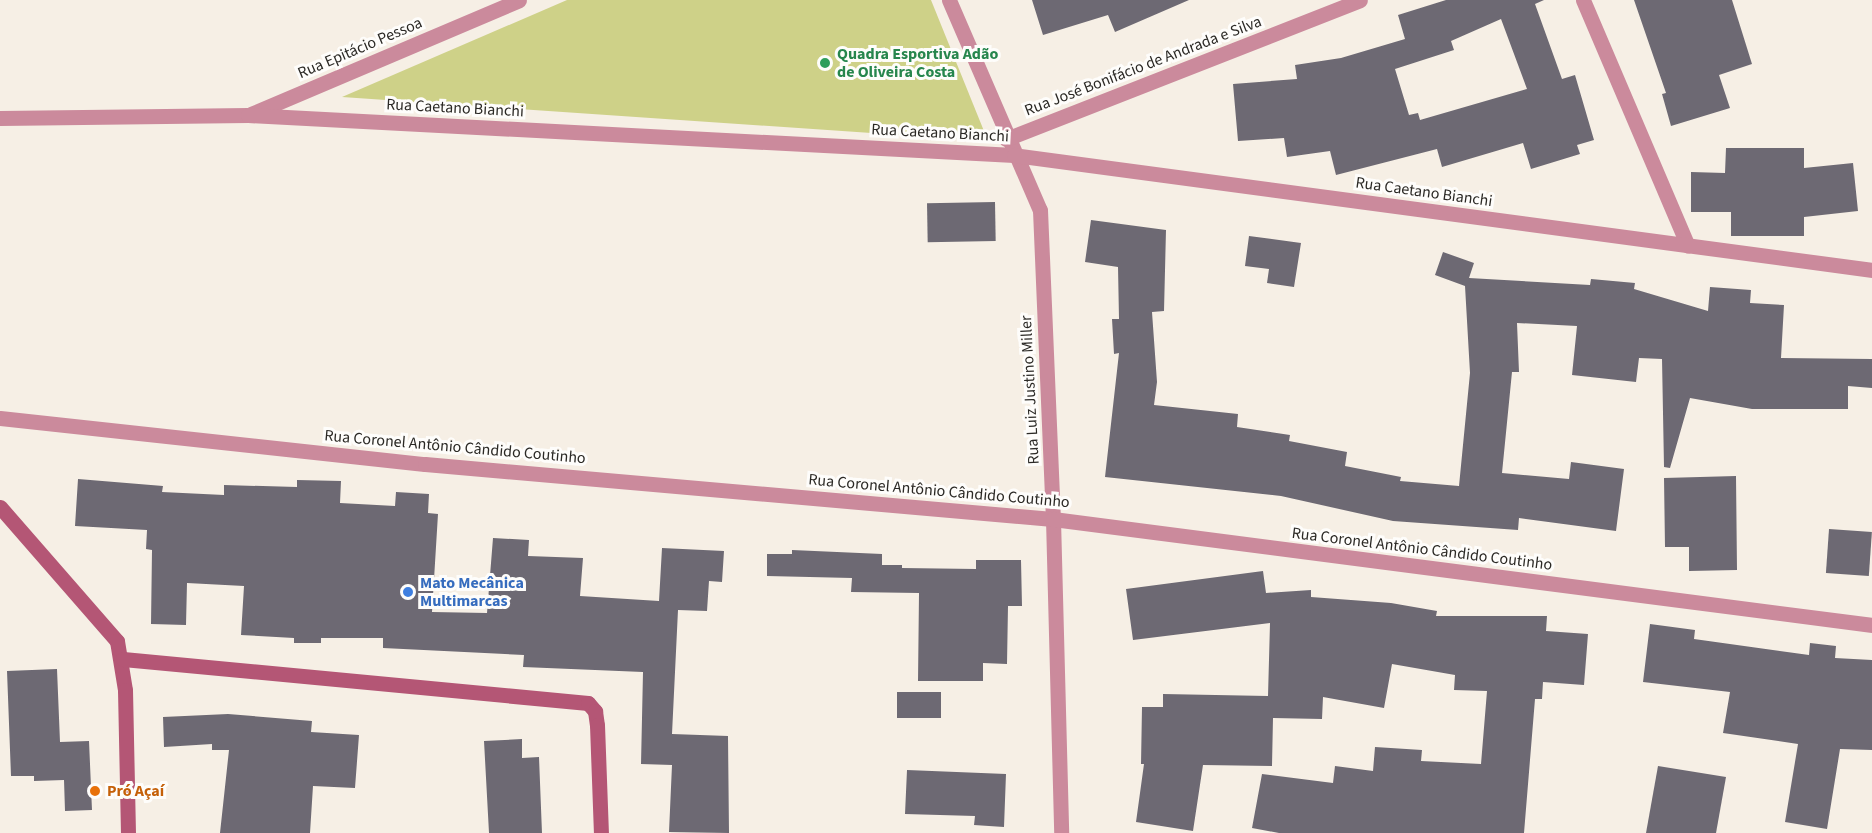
<!DOCTYPE html>
<html>
<head>
<meta charset="utf-8">
<style>
	body { margin:0 }
	#map { position:relative; width:1872px; height:833px; overflow:hidden; background:#f6efe5; font-family:"Source Sans 3",sans-serif }
	div>[style] { position:absolute }
	[style*='--x'] { left:calc(var(--x)*1px); top:calc(var(--y)*1px); width:calc(var(--w)*1px); rotate:calc(var(--a)*1deg) }
	.green>* { inset:0; background:#ced188 }
	.building>* { inset:0; background:#6d6973; transform-origin:0 0 }
	.minor>* { height:15px; margin:-7.5px; padding:0 7.5px; transform-origin:7.5px; border-radius:7.5px; background:#cb8a9c }
	.secondary>* { height:15px; margin:-7.5px; padding:0 7.5px; transform-origin:7.5px; border-radius:7.5px; background:#b45675 }
	.dots>* { width:16px; height:16px; translate:-50% -50%; box-sizing:border-box; border:3px solid #fefdfb; border-radius:50% }
	span { translate:-50% -50%; white-space:nowrap; text-align:center; line-height:1.15; -webkit-text-stroke:6px #fefdfb; paint-order:stroke }
	.street-label { font-size:16px; color:#2b2925 }
	.leisure-label { font-size:16px; color:#27864d; font-weight:700 }
	.left { translate:0 -50%; text-align:left }
	.shop-label { font-size:16px; color:#366cbe; font-weight:700 }
	.food-label { font-size:16px; color:#c56008; font-weight:700 }
</style>
</head>
<body>
<div id="map">
	<div class="green">
		<i style="clip-path:polygon(567px 0,931px 0,988px 141px,342px 97px)"></i>
	</div>
	<div class="building">
		<i style="clip-path:polygon(1032px 0,1189px 0,1115px 32px,1108px 15px,1043px 35px)"></i>
		<i style="clip-path:polygon(evenodd,1446px 0,1544px 0,1535px 4px,1562px 79px,1575px 75px,1594px 140px,1577px 145px,1580px 154px,1531px 169px,1523px 143px,1442px 167px,1437px 149px,1336px 175px,1330px 151px,1287px 157px,1284px 138px,1238px 141px,1233px 84px,1297px 79px,1295px 65px,1341px 58px,1405px 39px,1398px 15px,1446px 0,1501px 19px,1527px 89px,1420px 120px,1418px 113px,1409px 115px,1395px 69px,1454px 50px,1451px 41px,1501px 19px)"></i>
		<i style="clip-path:polygon(1634px 0,1732px 0,1752px 64px,1719px 75px,1730px 108px,1671px 126px,1662px 94px,1666px 93px)"></i>
		<i style="clip-path:polygon(1726px 148px,1804px 148px,1804px 168px,1853px 163px,1858px 211px,1804px 217px,1804px 236px,1731px 236px,1731px 212px,1691px 212px,1691px 172px,1725px 173px)"></i>
		<i style="left:995px;top:202px;width:39px;height:68px;rotate:89deg"></i>
		<i style="clip-path:polygon(1091px 220px,1166px 230px,1164px 311px,1152px 312px,1157px 382px,1154px 405px,1238px 414px,1237px 427px,1290px 435px,1289px 441px,1347px 452px,1345px 466px,1401px 477px,1400px 481px,1459px 486px,1470px 373px,1465px 286px,1435px 275px,1443px 252px,1474px 263px,1469px 278px,1590px 285px,1591px 279px,1635px 283px,1634px 289px,1708px 311px,1710px 287px,1751px 290px,1750px 303px,1784px 305px,1781px 358px,1872px 359px,1872px 388px,1848px 386px,1848px 409px,1752px 409px,1690px 398px,1670px 468px,1664px 467px,1662px 359px,1639px 358px,1636px 382px,1572px 375px,1577px 326px,1517px 323px,1519px 372px,1512px 372px,1502px 473px,1569px 479px,1571px 462px,1624px 469px,1616px 531px,1519px 518px,1518px 530px,1393px 521px,1281px 496px,1105px 477px,1119px 353px,1114px 354px,1112px 319px,1119px 319px,1118px 267px,1085px 262px)"></i>
		<i style="clip-path:polygon(1249px 236px,1301px 243px,1294px 287px,1267px 283px,1269px 269px,1245px 266px)"></i>
		<i style="clip-path:polygon(1736px 476px,1737px 570px,1689px 571px,1689px 547px,1665px 547px,1664px 478px)"></i>
		<i style="clip-path:polygon(78px 479px,163px 486px,162px 492px,224px 495px,224px 485px,297px 487px,297px 480px,341px 481px,340px 503px,395px 506px,396px 492px,429px 494px,428px 513px,438px 514px,432px 612px,487px 613px,493px 538px,529px 540px,528px 556px,583px 558px,580px 596px,659px 601px,662px 548px,724px 551px,722px 582px,709px 581px,707px 611px,678px 610px,672px 734px,728px 736px,729px 833px,669px 832px,672px 765px,641px 764px,643px 672px,523px 667px,524px 655px,383px 648px,383px 638px,321px 638px,321px 643px,294px 643px,294px 638px,241px 635px,244px 586px,187px 583px,186px 625px,151px 624px,152px 550px,146px 549px,147px 530px,75px 526px)"></i>
		<i style="left:1829px;top:529px;width:43px;height:44px;rotate:4deg"></i>
		<i style="clip-path:polygon(792px 550px,882px 554px,882px 565px,902px 565px,902px 568px,976px 569px,976px 560px,1021px 560px,1022px 606px,1008px 606px,1007px 664px,983px 663px,983px 681px,918px 681px,919px 593px,851px 592px,852px 578px,767px 576px,767px 554px,792px 554px)"></i>
		<i style="clip-path:polygon(1263px 571px,1266px 593px,1311px 590px,1311px 597px,1391px 603px,1437px 611px,1436px 616px,1547px 616px,1546px 631px,1588px 634px,1584px 685px,1543px 682px,1542px 699px,1535px 699px,1524px 833px,1279px 833px,1252px 828px,1262px 774px,1333px 783px,1335px 766px,1373px 771px,1375px 747px,1422px 750px,1421px 761px,1481px 764px,1487px 691px,1454px 690px,1455px 675px,1392px 664px,1384px 708px,1323px 697px,1322px 719px,1273px 718px,1272px 766px,1203px 765px,1193px 831px,1136px 822px,1144px 764px,1141px 764px,1142px 707px,1163px 707px,1163px 694px,1268px 696px,1270px 623px,1133px 640px,1126px 589px)"></i>
		<i style="clip-path:polygon(1650px 624px,1695px 630px,1694px 639px,1809px 655px,1810px 643px,1836px 646px,1835px 658px,1872px 660px,1872px 750px,1840px 749px,1827px 829px,1785px 822px,1798px 744px,1723px 733px,1730px 692px,1643px 682px)"></i>
		<i style="clip-path:polygon(57px 669px,60px 742px,89px 741px,92px 810px,65px 811px,64px 780px,34px 781px,34px 776px,11px 776px,7px 671px)"></i>
		<i style="left:897px;top:692px;width:44px;height:26px"></i>
		<i style="clip-path:polygon(228px 714px,312px 721px,311px 732px,359px 735px,355px 788px,313px 786px,310px 833px,220px 833px,229px 750px,212px 750px,212px 744px,164px 747px,163px 717px)"></i>
		<i style="clip-path:polygon(522px 739px,522px 758px,539px 757px,542px 833px,489px 833px,484px 741px)"></i>
		<i style="clip-path:polygon(1658px 766px,1726px 777px,1716px 833px,1646px 833px)"></i>
		<i style="clip-path:polygon(907px 770px,1006px 774px,1004px 827px,974px 825px,975px 816px,905px 814px)"></i>
	</div>
	<div class="minor">
		<i style="--x:949;--y:0;--w:229;--a:66.6"></i>
		<i style="--x:1040;--y:210;--w:309;--a:87.6"></i>
		<i style="--x:1053;--y:519;--w:314;--a:88.5"></i>
		<i style="--x:1583;--y:0;--w:267;--a:66.9"></i>
		<i style="--x:251;--y:114;--w:291;--a:-23"></i>
		<i style="--x:0;--y:118;--w:248;--a:-0.7"></i>
		<i style="--x:248;--y:115;--w:767;--a:2.99"></i>
		<i style="--x:1014;--y:155;--w:866;--a:7.63"></i>
		<i style="--x:1006;--y:139;--w:380;--a:-21.4"></i>
		<i style="--x:0;--y:418;--w:427;--a:6.2"></i>
		<i style="--x:425;--y:464;--w:630;--a:5.01"></i>
		<i style="--x:1053;--y:519;--w:826;--a:7.37"></i>
	</div>
	<div class="secondary">
		<i style="--x:0;--y:507;--w:178;--a:48.9"></i>
		<i style="--x:117;--y:641;--w:50;--a:80.7"></i>
		<i style="--x:125;--y:690;--w:143;--a:88.8"></i>
		<i style="--x:123;--y:659;--w:467;--a:5.4"></i>
		<i style="--x:588;--y:703;--w:11;--a:49"></i>
		<i style="--x:595;--y:711;--w:14;--a:82"></i>
		<i style="--x:597;--y:725;--w:108;--a:87.9"></i>
	</div>
	<div class="dots">
		<i style="left:825px;top:63px;background:#2e9e5b"></i>
		<i style="left:408px;top:592px;background:#3f7fe0"></i>
		<i style="left:95px;top:791px;background:#e8710a"></i>
	</div>
	<div class="street-label">
		<span style="left:360px;top:48px;rotate:-23deg">Rua Epitácio Pessoa</span>
		<span style="left:1143px;top:66px;rotate:-21deg">Rua José Bonifácio de Andrada e Silva</span>
		<span style="left:455px;top:108px;rotate:3deg">Rua Caetano Bianchi</span>
		<span style="left:940px;top:133px;rotate:3deg">Rua Caetano Bianchi</span>
		<span style="left:1424px;top:192px;rotate:8deg">Rua Caetano Bianchi</span>
		<span style="left:1030px;top:390px;rotate:-93deg">Rua Luiz Justino Miller</span>
		<span style="left:455px;top:447px;rotate:5deg">Rua Coronel Antônio Cândido Coutinho</span>
		<span style="left:939px;top:491px;rotate:5deg">Rua Coronel Antônio Cândido Coutinho</span>
		<span style="left:1422px;top:549px;rotate:7deg">Rua Coronel Antônio Cândido Coutinho</span>
	</div>
	<div class="leisure-label">
		<span class="left" style="left:837px;top:63px">Quadra Esportiva Adão<br>de Oliveira Costa</span>
	</div>
	<div class="shop-label">
		<span class="left" style="left:420px;top:592px">Mato Mecânica<br>Multimarcas</span>
	</div>
	<div class="food-label">
		<span class="left" style="left:107px;top:791px">Pró Açaí</span>
	</div>
</div>
</body>
</html>
